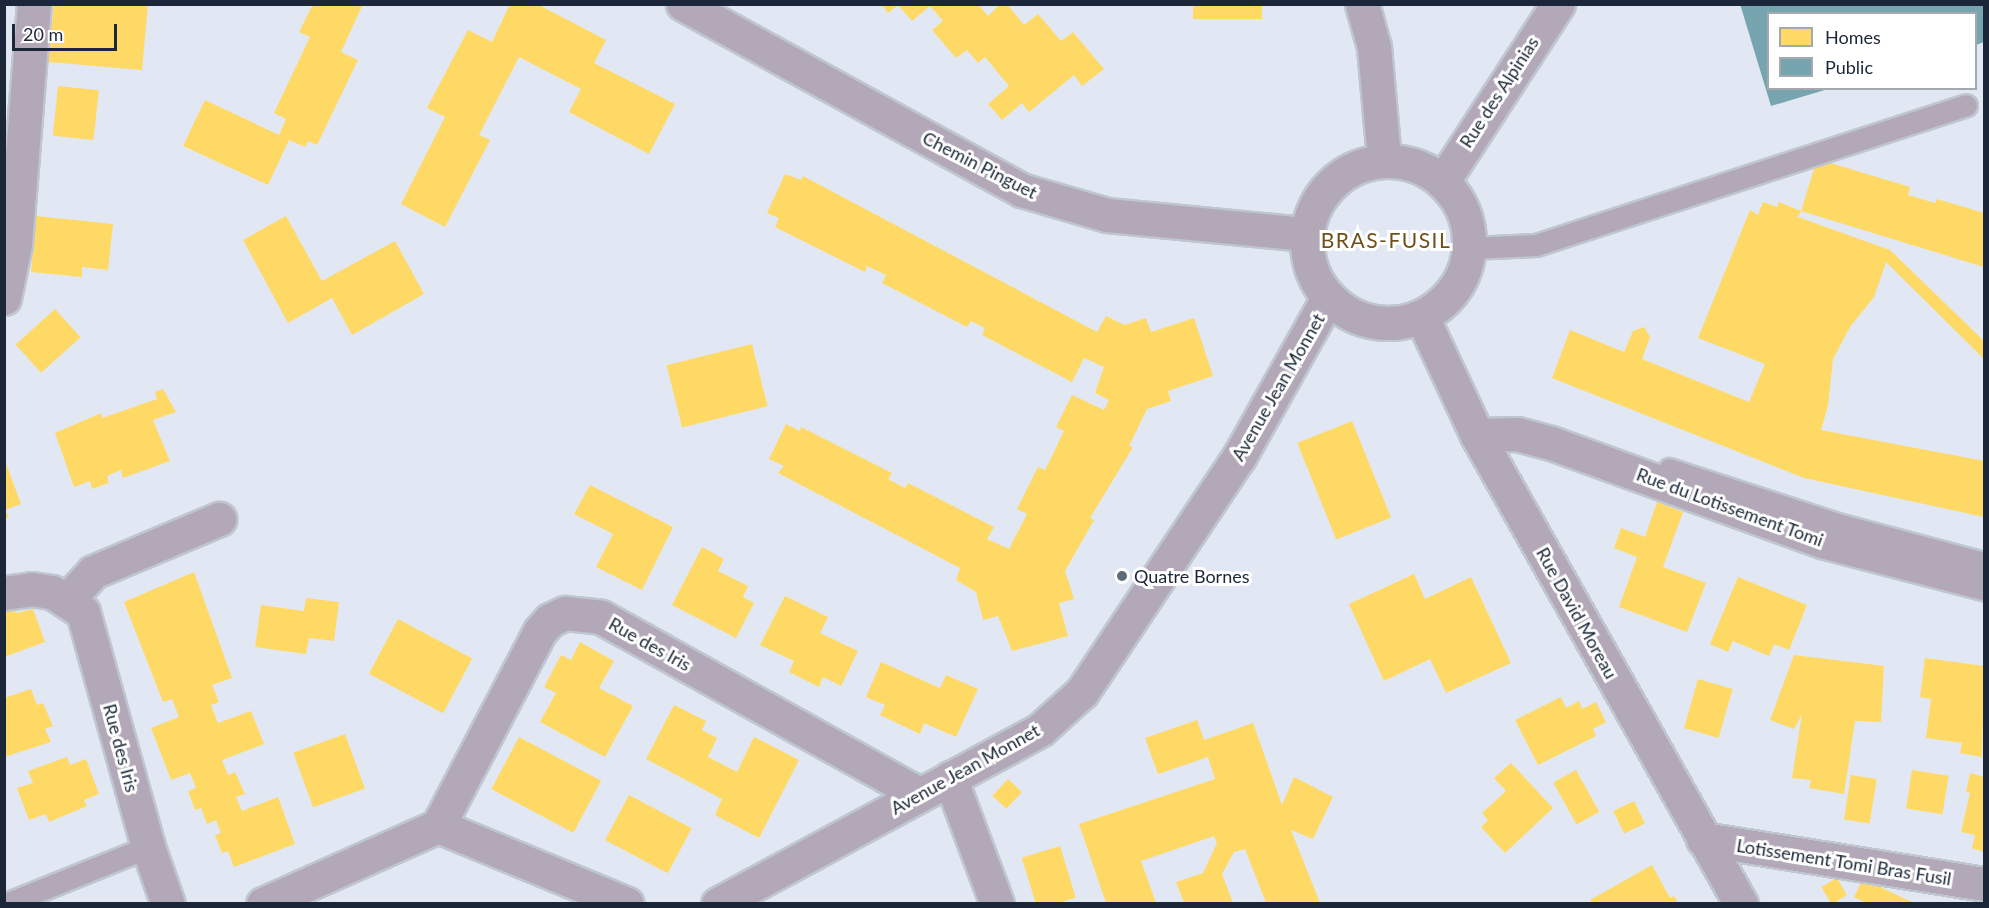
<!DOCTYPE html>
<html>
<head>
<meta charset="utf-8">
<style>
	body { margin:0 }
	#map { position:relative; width:1989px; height:908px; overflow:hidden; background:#e1e8f3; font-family:Lato,sans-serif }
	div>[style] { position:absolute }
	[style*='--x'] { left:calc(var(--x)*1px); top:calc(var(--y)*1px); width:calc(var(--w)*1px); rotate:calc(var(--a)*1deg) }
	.homes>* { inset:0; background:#ffd966; transform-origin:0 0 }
	.public>* { inset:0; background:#76a5af }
	.roads { filter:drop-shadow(2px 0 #bfc6d0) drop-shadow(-2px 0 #bfc6d0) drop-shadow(0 2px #bfc6d0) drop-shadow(0 -2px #bfc6d0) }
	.service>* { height:21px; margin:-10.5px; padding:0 10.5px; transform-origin:10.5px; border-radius:10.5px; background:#b2a8b8 }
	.minor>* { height:33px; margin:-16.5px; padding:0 16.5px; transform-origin:16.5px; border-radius:16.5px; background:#b2a8b8 }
	.tertiary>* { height:33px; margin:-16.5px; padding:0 16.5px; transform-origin:16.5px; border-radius:16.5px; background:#b2a8b8 }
	.tertiary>.ring { margin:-16.5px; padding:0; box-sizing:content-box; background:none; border:33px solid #b2a8b8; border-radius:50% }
	.dots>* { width:16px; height:16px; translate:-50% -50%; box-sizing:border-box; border:3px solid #fff; border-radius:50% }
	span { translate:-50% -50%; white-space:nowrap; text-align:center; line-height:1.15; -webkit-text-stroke:6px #fff; paint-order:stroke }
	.street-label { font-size:18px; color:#1b2738 }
	.poi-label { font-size:18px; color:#1b2738 }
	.left { translate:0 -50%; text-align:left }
	.quarter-label { font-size:21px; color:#6e501a; letter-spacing:1.5px }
	.frame { position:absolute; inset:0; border:6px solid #1b2738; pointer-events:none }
	.legend { position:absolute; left:1767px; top:12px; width:210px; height:78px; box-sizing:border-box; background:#fff; border:2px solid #a4a9af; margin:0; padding:8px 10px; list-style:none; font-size:18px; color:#1b2738 }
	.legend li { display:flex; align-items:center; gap:12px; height:30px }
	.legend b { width:30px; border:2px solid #a4a9af }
	.scale { position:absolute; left:12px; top:24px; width:105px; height:27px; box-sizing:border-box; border:3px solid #1b2738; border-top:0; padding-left:8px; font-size:18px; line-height:21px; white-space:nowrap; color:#1b2738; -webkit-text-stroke:4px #fff; paint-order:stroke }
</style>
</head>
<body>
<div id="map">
	<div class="homes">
		<i style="clip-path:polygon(54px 4px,148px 4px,142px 70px,37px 61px,40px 21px,52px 22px)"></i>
		<i style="clip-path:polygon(313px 4px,363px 4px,341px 52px,358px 60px,317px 145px,308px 141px,305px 147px,289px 140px,268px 185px,183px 146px,205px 100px,279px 135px,286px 119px,274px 113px,310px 37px,299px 32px)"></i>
		<i style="clip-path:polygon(510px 4px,537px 4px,606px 40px,594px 63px,675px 104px,649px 154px,569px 112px,581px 89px,519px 57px,479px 135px,490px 140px,445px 227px,401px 204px,445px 117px,427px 108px,468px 30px,492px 42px)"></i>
		<i style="clip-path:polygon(881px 4px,978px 4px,988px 16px,1000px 4px,1007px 4px,1024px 25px,1038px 14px,1061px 41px,1073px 32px,1104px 69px,1082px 86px,1074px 75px,1029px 112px,1022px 103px,1002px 120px,988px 104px,1009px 86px,985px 57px,978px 63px,967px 50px,956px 58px,932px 30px,943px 21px,930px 6px,912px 21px,898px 5px,888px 13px)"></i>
		<i style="left:1193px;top:4px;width:69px;height:15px"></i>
		<i style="left:58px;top:86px;width:41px;height:50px;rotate:6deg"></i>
		<i style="clip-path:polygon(1817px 159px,1910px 187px,1908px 195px,1935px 203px,1937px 199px,1984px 213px,1984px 267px,1801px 211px)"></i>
		<i style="clip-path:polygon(785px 174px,801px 180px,803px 176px,1097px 332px,1106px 316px,1124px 325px,1146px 318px,1151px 332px,1194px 318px,1213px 376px,1168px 391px,1171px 401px,1147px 409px,1129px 446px,1133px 447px,1090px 518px,1094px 520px,1065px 571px,1074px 599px,1059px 603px,1068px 636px,1012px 651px,998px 616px,983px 620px,976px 592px,956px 580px,960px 568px,778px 473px,784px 466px,769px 459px,786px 424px,800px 431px,801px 427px,892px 473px,888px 479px,905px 488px,908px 483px,994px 527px,987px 539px,1009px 549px,1027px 514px,1017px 509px,1038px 467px,1045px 470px,1050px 460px,1064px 431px,1056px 427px,1072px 395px,1104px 410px,1109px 400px,1095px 393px,1104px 367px,1084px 358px,1072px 382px,982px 335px,985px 328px,971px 321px,967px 327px,882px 283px,886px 275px,867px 266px,865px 272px,775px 227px,779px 218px,767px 213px)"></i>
		<i style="clip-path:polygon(1763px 202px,1777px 207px,1779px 202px,1801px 211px,1798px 217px,1890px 250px,1984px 341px,1984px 359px,1886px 262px,1874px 297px,1850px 327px,1833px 359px,1828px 406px,1821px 430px,1984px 461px,1984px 517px,1804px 478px,1552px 378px,1570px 330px,1624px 352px,1633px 331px,1644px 327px,1650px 337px,1642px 359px,1749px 402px,1765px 364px,1698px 338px,1750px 210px,1758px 215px)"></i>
		<i style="clip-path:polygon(36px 216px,113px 224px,108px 270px,82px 267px,82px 277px,31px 272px)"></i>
		<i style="clip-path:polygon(286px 216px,322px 281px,395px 241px,424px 294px,352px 335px,332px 298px,288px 323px,243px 240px)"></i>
		<i style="left:55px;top:309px;width:38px;height:53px;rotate:48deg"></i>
		<i style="left:752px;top:344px;width:64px;height:88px;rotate:76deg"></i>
		<i style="clip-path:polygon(163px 389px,176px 412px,153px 420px,170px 461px,123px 478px,121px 470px,107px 476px,109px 483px,92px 489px,90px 481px,74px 487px,55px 433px,101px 413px,102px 418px,157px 399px,155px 392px)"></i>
		<i style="left:1352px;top:421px;width:104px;height:59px;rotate:68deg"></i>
		<i style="clip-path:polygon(4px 458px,21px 504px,5px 510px,9px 517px,4px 519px)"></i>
		<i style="clip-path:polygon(590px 485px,673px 527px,642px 590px,596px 567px,613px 534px,574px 514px)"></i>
		<i style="clip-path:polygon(1657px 502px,1683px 512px,1663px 567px,1706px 583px,1687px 632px,1619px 607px,1637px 557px,1614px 548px,1621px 528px,1645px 537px)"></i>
		<i style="clip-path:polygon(702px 547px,724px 559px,718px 571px,748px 586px,743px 597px,754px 603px,736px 638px,672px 605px)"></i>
		<i style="clip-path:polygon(194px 572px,232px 678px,212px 685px,219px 702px,211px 705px,218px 723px,251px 711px,264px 744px,222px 760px,228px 775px,235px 772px,245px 794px,236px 797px,242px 811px,278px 797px,295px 844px,234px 867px,228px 851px,222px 853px,215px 835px,221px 833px,216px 820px,207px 824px,201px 808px,195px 810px,188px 791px,196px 788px,190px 773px,171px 780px,151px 728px,179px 717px,172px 699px,163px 702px,124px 602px)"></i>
		<i style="clip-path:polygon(1414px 574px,1425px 599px,1471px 577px,1511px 663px,1446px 693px,1430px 659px,1384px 681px,1349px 604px)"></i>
		<i style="clip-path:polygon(1738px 577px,1807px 605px,1789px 650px,1774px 644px,1769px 656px,1733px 641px,1728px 652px,1710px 644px)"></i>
		<i style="clip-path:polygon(785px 596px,828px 617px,820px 633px,858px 651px,841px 686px,823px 677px,819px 687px,789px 672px,794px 661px,760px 645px)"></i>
		<i style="clip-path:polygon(306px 598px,339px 602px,334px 641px,309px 638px,306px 654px,255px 647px,261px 605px,304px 611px)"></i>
		<i style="clip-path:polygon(13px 606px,16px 613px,33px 609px,45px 642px,4px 657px,4px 609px)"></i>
		<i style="left:398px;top:619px;width:84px;height:62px;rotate:28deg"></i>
		<i style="clip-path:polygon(580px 642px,614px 661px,599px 688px,633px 706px,605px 757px,540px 722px,556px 693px,544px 687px,561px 655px,571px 660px)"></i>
		<i style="clip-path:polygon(1794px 655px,1884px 666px,1881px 722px,1855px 721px,1844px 794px,1809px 788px,1811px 780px,1792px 778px,1802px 714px,1794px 729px,1770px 720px)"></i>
		<i style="clip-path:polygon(1925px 658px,1984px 666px,1982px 757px,1960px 753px,1962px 743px,1926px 738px,1931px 699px,1920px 697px)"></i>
		<i style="clip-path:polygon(881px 662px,940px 688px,946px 675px,978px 689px,956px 737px,924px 723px,920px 734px,880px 715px,885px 705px,866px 697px)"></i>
		<i style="left:1698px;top:679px;width:36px;height:51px;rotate:16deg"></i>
		<i style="clip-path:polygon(31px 689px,37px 705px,43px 703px,53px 726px,45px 729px,51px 742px,4px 757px,4px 698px)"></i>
		<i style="clip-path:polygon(1561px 697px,1566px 708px,1579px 701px,1582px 709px,1596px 702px,1606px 722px,1593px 729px,1596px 736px,1538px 765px,1515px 720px)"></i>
		<i style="clip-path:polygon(674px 705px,706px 721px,702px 730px,717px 738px,708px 757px,737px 772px,754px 737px,799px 760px,759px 838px,715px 815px,722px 799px,646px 759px)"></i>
		<i style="clip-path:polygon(1197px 720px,1204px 740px,1253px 723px,1282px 805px,1294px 777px,1333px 797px,1313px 839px,1291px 830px,1320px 903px,1266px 903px,1245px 849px,1234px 852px,1222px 874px,1233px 903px,1184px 903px,1176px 882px,1203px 873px,1217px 843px,1214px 836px,1141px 861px,1156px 903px,1106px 903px,1079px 824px,1215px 779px,1208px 757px,1158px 774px,1145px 738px)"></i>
		<i style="left:345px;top:734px;width:58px;height:55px;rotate:70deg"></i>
		<i style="left:519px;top:737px;width:93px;height:59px;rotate:28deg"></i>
		<i style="clip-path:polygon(67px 757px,70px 765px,86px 759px,99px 794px,84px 800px,87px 806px,49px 822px,46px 814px,29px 820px,17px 788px,33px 783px,28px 771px)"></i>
		<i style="clip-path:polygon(1511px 763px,1553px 808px,1505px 853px,1481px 827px,1488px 820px,1482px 813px,1506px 791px,1494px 778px)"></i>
		<i style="left:1576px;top:770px;width:48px;height:26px;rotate:61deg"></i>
		<i style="left:1912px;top:770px;width:37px;height:39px;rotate:9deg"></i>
		<i style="clip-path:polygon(1970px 773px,1984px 777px,1984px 852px,1972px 848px,1975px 835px,1961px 832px,1970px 793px,1966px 792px)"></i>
		<i style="left:1851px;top:775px;width:26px;height:45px;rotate:9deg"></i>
		<i style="left:1008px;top:779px;width:19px;height:23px;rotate:43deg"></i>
		<i style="left:629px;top:795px;width:71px;height:51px;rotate:28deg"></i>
		<i style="left:1634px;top:801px;width:25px;height:23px;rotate:64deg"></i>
		<i style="left:1060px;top:846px;width:54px;height:40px;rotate:73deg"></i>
		<i style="clip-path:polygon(1652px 865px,1670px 898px,1674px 896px,1678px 903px,1592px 903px,1590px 900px)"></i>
		<i style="left:1837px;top:878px;width:20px;height:18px;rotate:60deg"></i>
		<i style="clip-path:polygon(1863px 879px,1914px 903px,1867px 903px,1854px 897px)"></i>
	</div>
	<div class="public">
		<i style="clip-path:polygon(1740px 4px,1984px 4px,1984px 42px,1976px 45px,1976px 14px,1768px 14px,1768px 88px,1828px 89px,1771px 106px)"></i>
	</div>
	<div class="roads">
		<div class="service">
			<i style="--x:1470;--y:248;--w:66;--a:-2.6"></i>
			<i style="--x:1536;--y:245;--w:452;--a:-18"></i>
			<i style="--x:1669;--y:469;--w:174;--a:18.1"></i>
			<i style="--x:1834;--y:523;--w:155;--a:14.9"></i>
			<i style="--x:6;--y:904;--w:153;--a:-21.9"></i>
		</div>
		<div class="minor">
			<i style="--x:683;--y:4;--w:386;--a:28.8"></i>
			<i style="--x:1021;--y:190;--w:90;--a:16.2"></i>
			<i style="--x:1107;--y:215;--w:200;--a:5.5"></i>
			<i style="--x:1443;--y:181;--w:211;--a:-57"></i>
			<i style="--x:4;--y:298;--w:55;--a:-78.5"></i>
			<i style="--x:15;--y:244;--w:241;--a:-85.5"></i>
			<i style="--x:1477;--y:435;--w:40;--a:-1.4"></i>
			<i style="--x:1517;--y:434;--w:35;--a:15"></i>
			<i style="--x:1551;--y:443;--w:291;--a:19.9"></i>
			<i style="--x:1825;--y:542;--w:164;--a:14.5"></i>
			<i style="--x:4;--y:593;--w:28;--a:-8"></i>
			<i style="--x:32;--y:589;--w:20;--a:9"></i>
			<i style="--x:52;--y:592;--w:37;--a:33"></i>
			<i style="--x:83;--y:612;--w:244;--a:74.5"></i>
			<i style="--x:148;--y:847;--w:60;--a:70.7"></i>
			<i style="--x:68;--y:599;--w:37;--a:-47"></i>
			<i style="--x:93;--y:572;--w:137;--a:-22.8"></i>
			<i style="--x:950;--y:778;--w:134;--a:69.5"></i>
			<i style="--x:438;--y:826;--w:204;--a:22.4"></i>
			<i style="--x:1703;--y:839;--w:285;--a:9.1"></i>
			<i style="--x:263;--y:904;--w:192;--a:-24"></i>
			<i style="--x:438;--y:826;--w:220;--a:-62.4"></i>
			<i style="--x:540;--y:631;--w:15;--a:-48"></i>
			<i style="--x:550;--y:620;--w:17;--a:-25"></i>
			<i style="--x:565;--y:613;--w:36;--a:6"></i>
			<i style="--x:601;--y:617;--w:364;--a:29.1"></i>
			<i style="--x:718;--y:904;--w:367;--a:-28.4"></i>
			<i style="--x:1041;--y:729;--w:55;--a:-42.1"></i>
			<i style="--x:1082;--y:692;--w:283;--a:-56.3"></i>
			<i style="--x:1239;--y:457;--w:182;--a:-60.8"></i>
		</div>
		<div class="tertiary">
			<i style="--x:1362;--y:4;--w:45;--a:74.4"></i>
			<i style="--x:1374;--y:47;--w:113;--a:84.9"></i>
			<i class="ring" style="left:1307px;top:161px;width:129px;height:129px"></i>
			<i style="--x:1422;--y:317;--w:130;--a:65"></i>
			<i style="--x:1477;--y:435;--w:538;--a:60.62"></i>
		</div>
	</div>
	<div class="dots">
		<i style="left:1122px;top:576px;background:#606b79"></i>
	</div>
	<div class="street-label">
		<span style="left:1499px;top:92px;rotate:-57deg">Rue des Alpinias</span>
		<span style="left:980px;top:165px;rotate:27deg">Chemin Pinguet</span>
		<span style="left:1278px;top:387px;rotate:-60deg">Avenue Jean Monnet</span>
		<span style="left:1730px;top:507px;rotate:20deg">Rue du Lotissement Tomi</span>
		<span style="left:1577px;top:613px;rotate:61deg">Rue David Moreau</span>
		<span style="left:650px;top:644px;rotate:29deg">Rue des Iris</span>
		<span style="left:121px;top:748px;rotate:75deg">Rue des Iris</span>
		<span style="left:965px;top:769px;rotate:-29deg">Avenue Jean Monnet</span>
		<span style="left:1844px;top:862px;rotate:9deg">Lotissement Tomi Bras Fusil</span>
	</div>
	<div class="poi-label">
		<span class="left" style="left:1134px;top:576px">Quatre Bornes</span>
	</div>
	<div class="quarter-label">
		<span style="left:1386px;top:240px">BRAS-FUSIL</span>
	</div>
	<div class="frame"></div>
	<ul class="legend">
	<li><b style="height:16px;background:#ffd966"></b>Homes</li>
	<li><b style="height:16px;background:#76a5af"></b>Public</li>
	</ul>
	<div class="scale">20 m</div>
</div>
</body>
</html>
